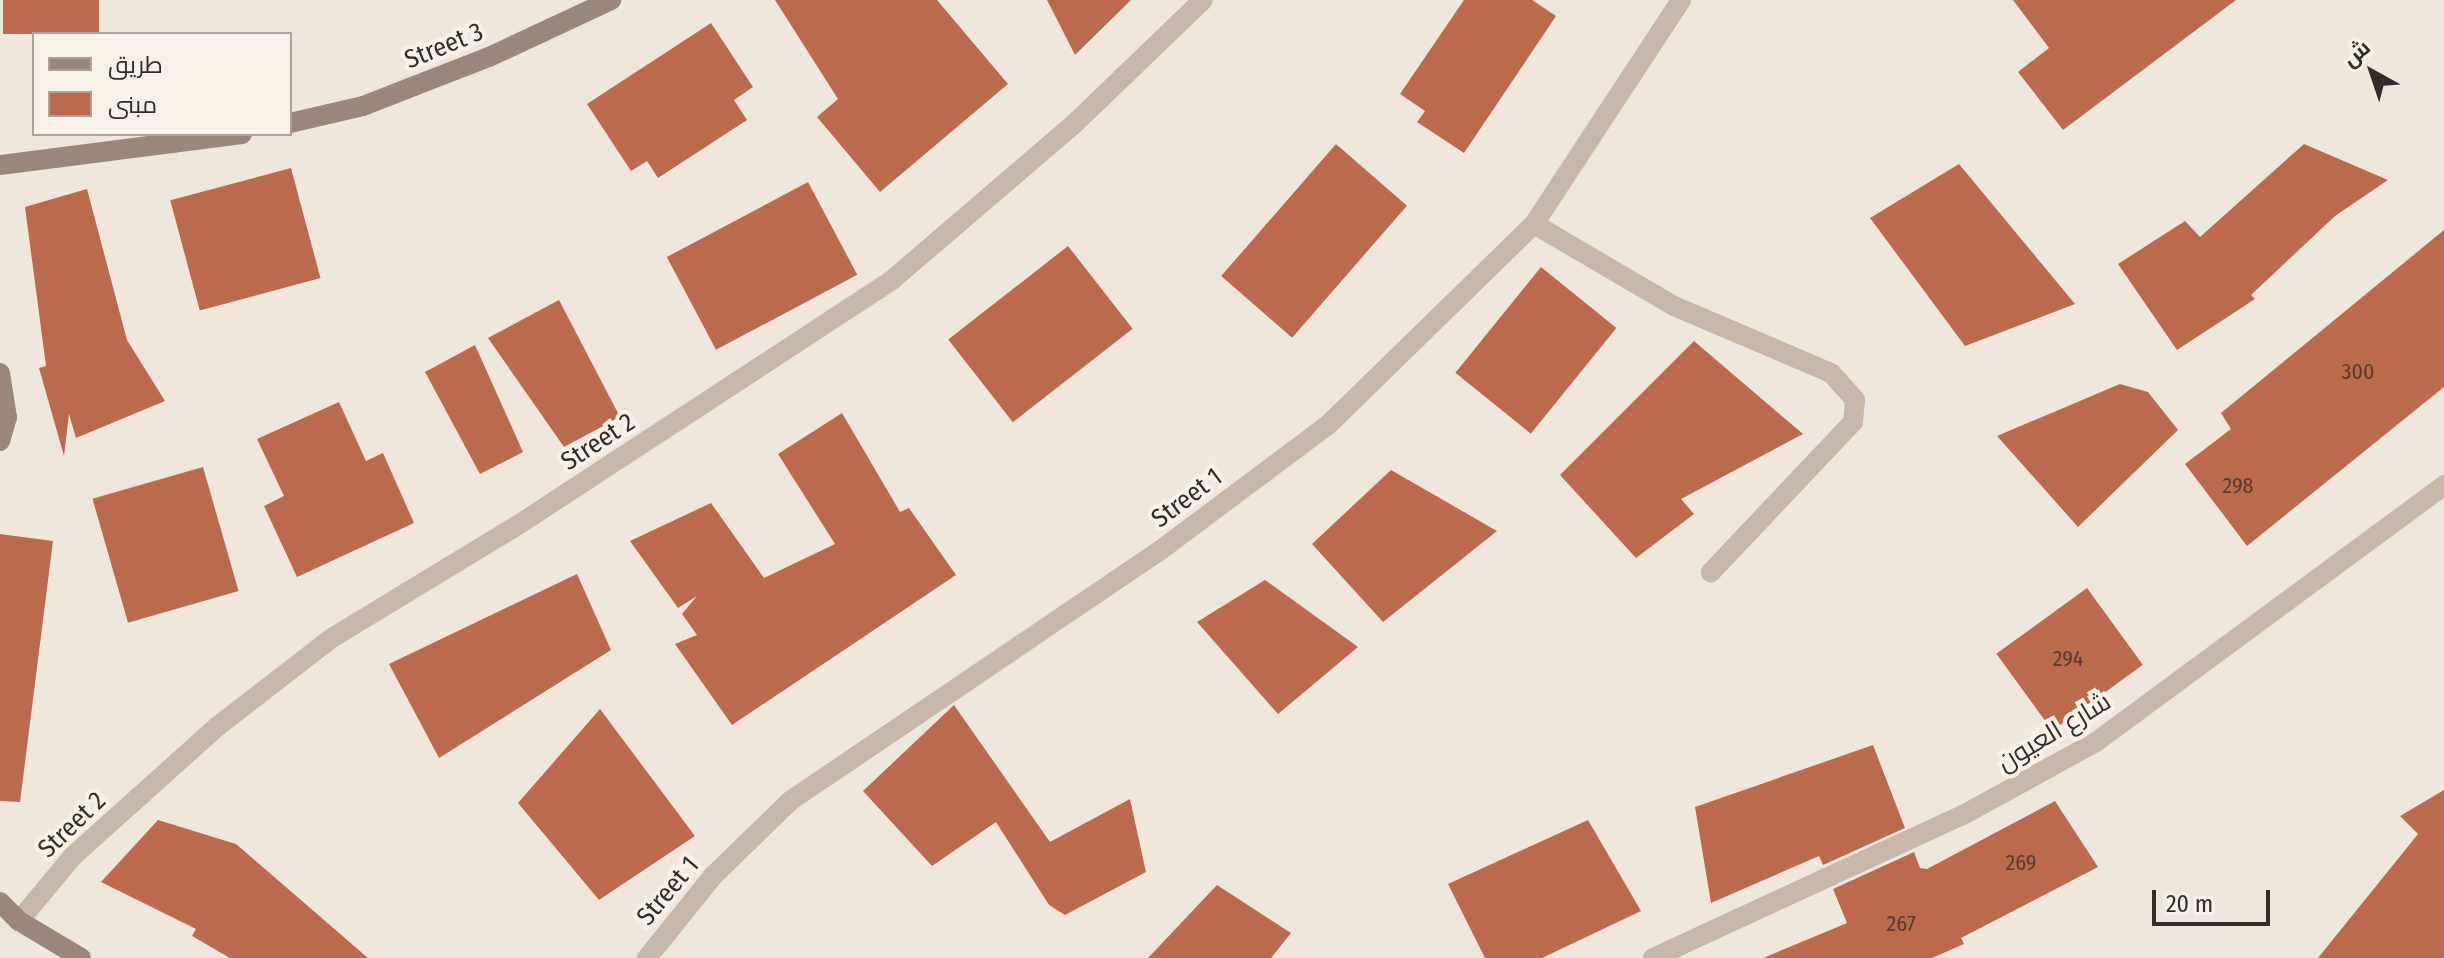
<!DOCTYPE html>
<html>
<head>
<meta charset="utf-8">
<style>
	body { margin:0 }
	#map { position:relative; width:2444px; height:958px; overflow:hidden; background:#f0e7dc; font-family:"Fira Sans Condensed",Cairo,sans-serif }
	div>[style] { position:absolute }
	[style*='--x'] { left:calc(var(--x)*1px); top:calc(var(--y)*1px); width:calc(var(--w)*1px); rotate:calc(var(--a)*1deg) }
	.building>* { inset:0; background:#bc6a4e; transform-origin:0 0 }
	.street>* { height:20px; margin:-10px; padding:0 10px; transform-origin:10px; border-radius:10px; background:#c7b7a9 }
	.secondary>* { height:20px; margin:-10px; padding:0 10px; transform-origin:10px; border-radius:10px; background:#9a867b }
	span { translate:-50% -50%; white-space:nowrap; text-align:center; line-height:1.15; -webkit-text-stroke:8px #f8f1e8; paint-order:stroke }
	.number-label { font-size:22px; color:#563c32 }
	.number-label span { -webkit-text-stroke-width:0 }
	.street-label { font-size:26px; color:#342c28 }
	.legend { position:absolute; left:32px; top:32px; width:260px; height:104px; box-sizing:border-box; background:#f8f1e8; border:2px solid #aaa29b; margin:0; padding:10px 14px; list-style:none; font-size:24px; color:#342c28 }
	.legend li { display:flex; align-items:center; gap:16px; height:40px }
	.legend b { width:40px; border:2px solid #aaa29b }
	.north { position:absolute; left:2332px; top:32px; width:80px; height:80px; -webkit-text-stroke:6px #f8f1e8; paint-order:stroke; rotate:320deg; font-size:22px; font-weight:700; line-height:32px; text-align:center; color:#342c28 }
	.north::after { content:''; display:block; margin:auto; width:28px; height:36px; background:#342c28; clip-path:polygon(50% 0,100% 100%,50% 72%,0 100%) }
	.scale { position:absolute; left:2152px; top:890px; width:118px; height:36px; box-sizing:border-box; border:4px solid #342c28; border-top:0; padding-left:10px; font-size:24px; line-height:28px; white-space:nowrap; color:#342c28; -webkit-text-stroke:6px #f8f1e8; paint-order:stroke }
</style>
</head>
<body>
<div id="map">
	<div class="building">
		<i style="left:3px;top:0;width:96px;height:34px"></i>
		<i style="clip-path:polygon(775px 0,937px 0,1008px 84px,880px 192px,817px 117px,838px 99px)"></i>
		<i style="clip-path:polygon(1047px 0,1131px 0,1075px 55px)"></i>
		<i style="clip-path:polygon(1464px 0,1532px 0,1556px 16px,1464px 153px,1417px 122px,1425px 111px,1400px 94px)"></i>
		<i style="clip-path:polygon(2013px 0,2236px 0,2063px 130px,2018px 72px,2049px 48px)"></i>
		<i style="clip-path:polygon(711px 23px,753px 87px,734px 100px,747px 120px,658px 178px,647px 161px,631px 171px,587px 104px)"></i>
		<i style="left:1336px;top:144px;width:94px;height:175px;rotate:41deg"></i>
		<i style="clip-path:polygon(2304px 144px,2388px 180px,2335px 216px,2251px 295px,2255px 299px,2177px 350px,2118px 264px,2185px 221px,2200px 237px)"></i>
		<i style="clip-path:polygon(1959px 164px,2075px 304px,1965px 346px,1870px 218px)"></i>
		<i style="left:291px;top:168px;width:114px;height:125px;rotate:75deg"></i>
		<i style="left:808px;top:182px;width:105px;height:160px;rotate:62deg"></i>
		<i style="clip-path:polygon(87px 189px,127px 340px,165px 401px,76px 438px,69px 414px,64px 456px,39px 368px,46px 366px,25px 207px)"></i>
		<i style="clip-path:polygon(2444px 230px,2444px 387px,2247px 546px,2185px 464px,2231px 429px,2221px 413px)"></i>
		<i style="left:1068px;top:246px;width:105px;height:152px;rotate:52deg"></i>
		<i style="left:1541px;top:267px;width:97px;height:136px;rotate:39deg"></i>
		<i style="clip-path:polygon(559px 300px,620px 417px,564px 447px,488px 338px)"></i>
		<i style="clip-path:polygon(1694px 341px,1803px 434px,1681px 499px,1694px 514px,1636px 558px,1560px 475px)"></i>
		<i style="clip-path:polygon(475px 345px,523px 452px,480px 474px,425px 372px)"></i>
		<i style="clip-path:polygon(2120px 384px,2148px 392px,2178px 430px,2078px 527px,1997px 436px)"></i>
		<i style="clip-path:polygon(339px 402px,366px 461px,383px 453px,414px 523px,297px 577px,264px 506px,284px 496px,257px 439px)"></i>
		<i style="clip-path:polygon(842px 413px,900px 512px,909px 508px,956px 575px,732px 725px,675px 644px,697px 635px,682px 614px,697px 596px,678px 608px,630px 541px,711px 503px,764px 578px,835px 544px,778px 454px)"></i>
		<i style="left:203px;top:467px;width:129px;height:115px;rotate:74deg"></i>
		<i style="clip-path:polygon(1391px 470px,1497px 531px,1383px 622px,1312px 544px)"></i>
		<i style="clip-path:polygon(0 534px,53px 541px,20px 802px,0 801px)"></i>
		<i style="clip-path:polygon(577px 574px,611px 650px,439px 758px,389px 664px)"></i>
		<i style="clip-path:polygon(1265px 580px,1358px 647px,1278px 714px,1197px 622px)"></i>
		<i style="left:2087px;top:588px;width:95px;height:112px;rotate:54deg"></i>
		<i style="clip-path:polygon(954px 705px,1050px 842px,1130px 799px,1146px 872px,1065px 915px,1049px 905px,996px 822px,932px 866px,863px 791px)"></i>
		<i style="clip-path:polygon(600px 709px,695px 836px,599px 900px,518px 803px)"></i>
		<i style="clip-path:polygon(1873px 745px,1905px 828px,1823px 865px,1819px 856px,1711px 903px,1695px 807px)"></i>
		<i style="clip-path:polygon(2444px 790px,2444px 958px,2318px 958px,2418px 834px,2400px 816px)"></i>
		<i style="clip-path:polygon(2055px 801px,2098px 867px,1961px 938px,1964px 944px,1932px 958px,1763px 958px,1847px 923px,1833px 889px,1914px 852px,1920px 868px,1927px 869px)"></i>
		<i style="clip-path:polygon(158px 820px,236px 844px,368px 958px,230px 958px,192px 936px,196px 929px,101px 882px)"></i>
		<i style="clip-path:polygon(1588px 820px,1641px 911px,1542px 958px,1485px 958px,1448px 884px)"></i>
		<i style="clip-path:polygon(1217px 885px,1291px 933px,1271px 958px,1148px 958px)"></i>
	</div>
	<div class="street">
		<i style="--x:1534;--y:224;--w:162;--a:30.4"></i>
		<i style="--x:1674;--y:306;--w:171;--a:23.1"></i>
		<i style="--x:1831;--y:373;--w:36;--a:48"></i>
		<i style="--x:1855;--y:400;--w:22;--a:95"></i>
		<i style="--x:1853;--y:422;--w:207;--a:133.4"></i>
		<i style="--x:19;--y:921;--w:85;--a:-50.3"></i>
		<i style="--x:73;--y:856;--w:195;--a:-41.9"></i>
		<i style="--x:218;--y:726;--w:144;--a:-37.7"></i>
		<i style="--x:332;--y:638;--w:218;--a:-31.3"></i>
		<i style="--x:518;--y:525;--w:447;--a:-33.2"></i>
		<i style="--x:892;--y:280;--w:238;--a:-40.6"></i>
		<i style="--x:1073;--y:125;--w:180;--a:-43.9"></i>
		<i style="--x:647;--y:958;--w:105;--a:-51.2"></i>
		<i style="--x:713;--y:876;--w:107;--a:-44.2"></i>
		<i style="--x:790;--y:801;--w:444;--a:-34.1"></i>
		<i style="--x:1158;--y:552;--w:212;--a:-36.8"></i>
		<i style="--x:1328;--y:425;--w:288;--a:-44.3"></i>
		<i style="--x:1534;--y:224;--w:268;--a:-56.7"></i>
		<i style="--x:1653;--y:958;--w:341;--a:-24.8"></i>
		<i style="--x:1963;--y:815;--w:152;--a:-28.8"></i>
		<i style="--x:2096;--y:742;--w:433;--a:-36.4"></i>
	</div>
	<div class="secondary">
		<i style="--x:290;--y:123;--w:75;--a:-13.1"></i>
		<i style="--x:363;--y:106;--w:135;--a:-21.3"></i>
		<i style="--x:489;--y:57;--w:135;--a:-25"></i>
		<i style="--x:0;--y:165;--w:244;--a:-7.3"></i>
		<i style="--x:0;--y:373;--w:45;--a:81"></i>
		<i style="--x:7;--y:417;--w:25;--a:106"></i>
		<i style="--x:0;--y:902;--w:27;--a:45"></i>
		<i style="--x:19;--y:921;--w:72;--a:30.8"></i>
	</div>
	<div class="number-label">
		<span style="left:2358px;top:372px">300</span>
		<span style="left:2238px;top:486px">298</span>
		<span style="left:2068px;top:659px">294</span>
		<span style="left:2021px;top:863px">269</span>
		<span style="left:1901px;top:924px">267</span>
	</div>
	<div class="street-label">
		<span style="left:444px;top:46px;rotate:-22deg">Street 3</span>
		<span style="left:598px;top:442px;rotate:-33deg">Street 2</span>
		<span style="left:1187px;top:498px;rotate:-37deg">Street 1</span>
		<span style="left:2054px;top:732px;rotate:-31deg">شارع العيون</span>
		<span style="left:72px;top:825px;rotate:-44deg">Street 2</span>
		<span style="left:668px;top:891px;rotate:-50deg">Street 1</span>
	</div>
	<ul class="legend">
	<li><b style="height:10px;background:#9a867b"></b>طريق</li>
	<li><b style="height:22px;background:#bc6a4e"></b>مبنى</li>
	</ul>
	<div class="north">ش</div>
	<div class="scale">20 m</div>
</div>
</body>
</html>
